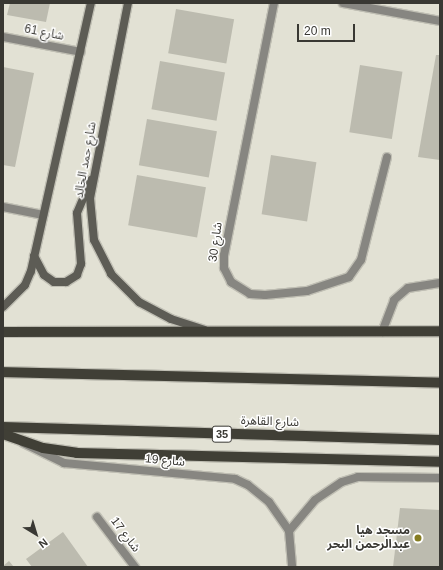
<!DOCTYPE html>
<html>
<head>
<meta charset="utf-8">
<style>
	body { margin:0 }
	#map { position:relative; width:443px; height:570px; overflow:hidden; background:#e2e1d4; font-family:Arial,"Noto Sans Arabic",sans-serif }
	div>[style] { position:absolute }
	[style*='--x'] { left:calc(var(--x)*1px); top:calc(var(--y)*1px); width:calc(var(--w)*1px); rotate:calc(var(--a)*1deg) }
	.building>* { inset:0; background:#bcbbaf; transform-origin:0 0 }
	.roads { filter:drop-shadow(1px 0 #c0bfb4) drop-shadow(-1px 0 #c0bfb4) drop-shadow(0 1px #c0bfb4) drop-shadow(0 -1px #c0bfb4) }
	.lane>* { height:8px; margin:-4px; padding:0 4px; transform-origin:4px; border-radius:4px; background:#878681 }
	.street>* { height:8px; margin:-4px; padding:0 4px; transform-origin:4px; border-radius:4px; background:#878681 }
	.secondary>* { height:8px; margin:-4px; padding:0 4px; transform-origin:4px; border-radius:4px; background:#5d5c55 }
	.primary>* { height:10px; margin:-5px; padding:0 5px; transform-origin:5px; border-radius:5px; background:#403f36 }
	.dots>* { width:11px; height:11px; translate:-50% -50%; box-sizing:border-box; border:2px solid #fff; border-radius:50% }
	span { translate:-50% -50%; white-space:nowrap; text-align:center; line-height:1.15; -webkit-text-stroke:3px #fff; paint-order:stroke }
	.shield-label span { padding:1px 3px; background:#fff; border:1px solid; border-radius:3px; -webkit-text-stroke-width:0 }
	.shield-label { font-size:11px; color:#393833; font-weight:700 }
	.street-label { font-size:12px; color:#393833 }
	.poi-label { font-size:12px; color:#393833; font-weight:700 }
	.right { translate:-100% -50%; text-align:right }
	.frame { position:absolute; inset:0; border:4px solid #393833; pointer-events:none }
	.north { position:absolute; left:16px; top:514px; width:40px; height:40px; -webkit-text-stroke:3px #fff; paint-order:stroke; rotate:142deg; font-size:11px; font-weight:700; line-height:16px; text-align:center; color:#393833 }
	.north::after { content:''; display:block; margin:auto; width:14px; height:18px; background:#393833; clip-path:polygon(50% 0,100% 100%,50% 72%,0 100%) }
	.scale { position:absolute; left:297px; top:24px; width:58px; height:18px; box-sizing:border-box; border:2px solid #393833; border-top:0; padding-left:5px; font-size:12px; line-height:14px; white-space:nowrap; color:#393833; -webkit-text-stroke:3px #fff; paint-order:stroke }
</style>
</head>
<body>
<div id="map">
	<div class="building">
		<i style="clip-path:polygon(10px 3px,50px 3px,46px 22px,7px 15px)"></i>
		<i style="left:176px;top:9px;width:59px;height:45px;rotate:10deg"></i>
		<i style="clip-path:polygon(436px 55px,440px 55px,440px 160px,418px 157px)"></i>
		<i style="left:160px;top:61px;width:66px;height:49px;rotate:10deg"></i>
		<i style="left:360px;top:65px;width:43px;height:68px;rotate:9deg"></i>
		<i style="clip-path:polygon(3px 67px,34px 73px,15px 167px,3px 165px)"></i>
		<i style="left:147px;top:119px;width:71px;height:47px;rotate:10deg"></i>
		<i style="left:271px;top:155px;width:46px;height:60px;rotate:9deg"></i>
		<i style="left:137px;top:175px;width:70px;height:51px;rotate:10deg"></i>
		<i style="clip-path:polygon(400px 508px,440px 510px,440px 567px,393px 567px)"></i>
		<i style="clip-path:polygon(63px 532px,88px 567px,32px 567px,26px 559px)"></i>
		<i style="clip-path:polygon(9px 561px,14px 567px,3px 567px,3px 566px)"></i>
	</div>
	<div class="roads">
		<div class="lane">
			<i style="--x:274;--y:3;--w:257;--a:101.2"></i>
			<i style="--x:224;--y:255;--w:13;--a:90"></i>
			<i style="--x:224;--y:268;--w:16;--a:63"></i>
			<i style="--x:231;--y:282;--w:22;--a:32"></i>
			<i style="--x:250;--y:294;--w:15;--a:4"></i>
			<i style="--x:265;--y:295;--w:42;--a:-5.4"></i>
			<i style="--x:307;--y:291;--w:44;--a:-18.4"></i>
			<i style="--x:349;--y:277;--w:21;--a:-55"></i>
			<i style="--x:361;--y:260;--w:106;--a:-75.8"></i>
			<i style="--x:97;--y:517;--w:63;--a:52.8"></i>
		</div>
		<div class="street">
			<i style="--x:343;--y:3;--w:99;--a:10.5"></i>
			<i style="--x:3;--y:37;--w:79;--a:10.9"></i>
			<i style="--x:3;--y:207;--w:41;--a:11.3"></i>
			<i style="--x:382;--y:332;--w:34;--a:-69"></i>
			<i style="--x:394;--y:300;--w:18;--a:-41"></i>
			<i style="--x:408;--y:288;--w:32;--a:-9"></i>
			<i style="--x:23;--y:443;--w:46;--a:26"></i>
			<i style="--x:64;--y:463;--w:172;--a:5.3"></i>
			<i style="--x:235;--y:479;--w:14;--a:25"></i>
			<i style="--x:248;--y:485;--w:27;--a:39"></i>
			<i style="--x:269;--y:502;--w:35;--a:55"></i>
			<i style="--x:289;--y:531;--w:36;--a:85"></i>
			<i style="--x:289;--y:531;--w:40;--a:-50"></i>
			<i style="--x:315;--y:500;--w:32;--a:-34"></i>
			<i style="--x:342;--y:482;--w:17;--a:-17"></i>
			<i style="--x:358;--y:477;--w:82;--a:0.7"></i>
		</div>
		<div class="secondary">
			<i style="--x:128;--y:3;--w:199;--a:101"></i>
			<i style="--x:90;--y:198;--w:42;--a:84.6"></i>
			<i style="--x:94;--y:240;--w:38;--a:63"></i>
			<i style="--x:111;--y:274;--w:40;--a:45"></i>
			<i style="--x:139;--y:302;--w:36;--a:28"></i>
			<i style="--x:171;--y:319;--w:35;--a:18"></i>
			<i style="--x:34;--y:256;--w:21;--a:62"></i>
			<i style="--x:44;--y:275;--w:12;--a:35"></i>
			<i style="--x:54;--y:282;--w:12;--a:0"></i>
			<i style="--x:66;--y:282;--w:13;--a:-32"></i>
			<i style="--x:77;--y:275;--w:12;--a:-70"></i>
			<i style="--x:81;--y:264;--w:51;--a:-94.5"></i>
			<i style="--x:77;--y:213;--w:36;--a:-67"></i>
			<i style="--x:3;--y:307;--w:31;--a:-45"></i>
			<i style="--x:25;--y:285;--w:15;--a:-67"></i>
			<i style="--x:31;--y:271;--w:275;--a:-77.4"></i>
		</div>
		<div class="primary">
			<i style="--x:3;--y:332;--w:437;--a:-0.1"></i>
			<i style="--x:3;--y:372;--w:437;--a:1.4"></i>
			<i style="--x:3;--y:427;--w:437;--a:1.7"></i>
			<i style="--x:3;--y:434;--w:42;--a:19.3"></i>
			<i style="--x:43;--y:448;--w:34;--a:8"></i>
			<i style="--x:77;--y:453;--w:363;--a:1.4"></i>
		</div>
	</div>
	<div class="dots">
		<i style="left:418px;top:538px;background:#867d23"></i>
	</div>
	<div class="shield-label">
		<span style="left:222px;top:434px">35</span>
	</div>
	<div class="street-label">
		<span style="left:44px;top:33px;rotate:11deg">شارع 61</span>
		<span style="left:86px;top:160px;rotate:-80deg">شارع حمد الخالد</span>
		<span style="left:216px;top:242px;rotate:-82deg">شارع 30</span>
		<span style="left:270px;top:422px;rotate:2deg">شارع القاهرة</span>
		<span style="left:165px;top:461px;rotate:5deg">شارع 19</span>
		<span style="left:125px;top:535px;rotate:53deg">شارع 17</span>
	</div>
	<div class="poi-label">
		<span class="right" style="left:410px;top:538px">مسجد هيا<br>عبدالرحمن البحر</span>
	</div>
	<div class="frame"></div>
	<div class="north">N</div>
	<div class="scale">20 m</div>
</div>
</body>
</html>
